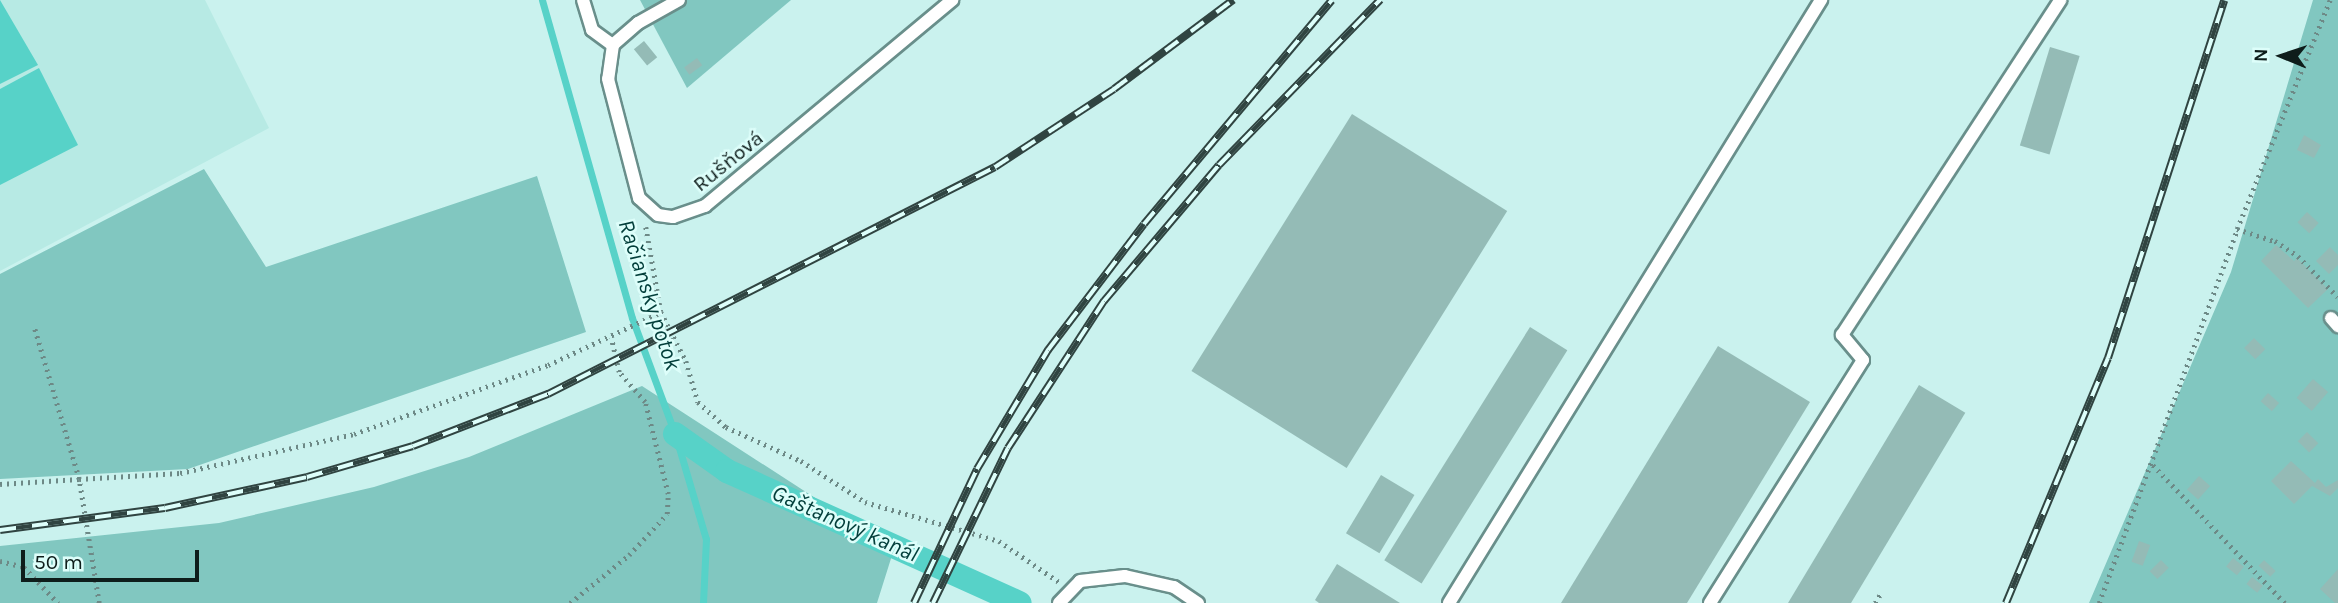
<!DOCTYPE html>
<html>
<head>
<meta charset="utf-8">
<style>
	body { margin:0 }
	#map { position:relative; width:2338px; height:603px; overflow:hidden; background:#caf2ee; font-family:Karla,sans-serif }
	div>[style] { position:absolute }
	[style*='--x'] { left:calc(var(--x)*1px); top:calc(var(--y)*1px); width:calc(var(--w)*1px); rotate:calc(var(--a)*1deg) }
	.built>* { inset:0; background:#b7eae4 }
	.green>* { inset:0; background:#81c7c0 }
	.water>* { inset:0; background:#57d2c8 }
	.stream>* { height:7px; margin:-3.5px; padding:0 3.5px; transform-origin:3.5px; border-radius:3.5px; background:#57d2c8 }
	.canal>* { height:24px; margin:-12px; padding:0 12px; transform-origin:12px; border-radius:12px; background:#57d2c8 }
	.building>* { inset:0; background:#94bbb6; transform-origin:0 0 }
	.path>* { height:4.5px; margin-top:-2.25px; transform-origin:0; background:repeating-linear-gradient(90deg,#6d8986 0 2px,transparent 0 7px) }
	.roads { filter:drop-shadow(2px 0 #698f8b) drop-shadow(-2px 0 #698f8b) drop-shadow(0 2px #698f8b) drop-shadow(0 -2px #698f8b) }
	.lane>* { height:12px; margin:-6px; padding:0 6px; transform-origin:6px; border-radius:6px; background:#fff }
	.rail>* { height:8px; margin-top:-4px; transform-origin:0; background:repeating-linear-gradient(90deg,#ddfefa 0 16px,#304441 0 32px); box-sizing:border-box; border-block:2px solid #304441 }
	span { translate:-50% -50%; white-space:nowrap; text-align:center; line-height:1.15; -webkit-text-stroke:5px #ddfefa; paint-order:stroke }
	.street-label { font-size:21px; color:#0e1d1b }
	.water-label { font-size:23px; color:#023e3a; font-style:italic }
	.north { position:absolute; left:2247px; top:21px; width:70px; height:70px; -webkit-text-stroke:5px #ddfefa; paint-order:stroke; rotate:272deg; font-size:19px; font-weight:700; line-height:28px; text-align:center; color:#0e1d1b }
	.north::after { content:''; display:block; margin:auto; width:24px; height:32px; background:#0e1d1b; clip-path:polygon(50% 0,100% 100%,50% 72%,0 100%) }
	.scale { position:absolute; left:21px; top:550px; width:178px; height:32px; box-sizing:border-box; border:4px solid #0e1d1b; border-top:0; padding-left:9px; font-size:21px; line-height:24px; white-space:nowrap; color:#0e1d1b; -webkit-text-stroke:5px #ddfefa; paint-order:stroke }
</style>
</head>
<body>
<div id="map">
	<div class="built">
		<i style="clip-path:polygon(0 0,205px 0,269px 128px,0 271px)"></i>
	</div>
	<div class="green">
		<i style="clip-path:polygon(640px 0,791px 0,687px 88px)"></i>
		<i style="clip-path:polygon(2313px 0,2338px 0,2338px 603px,2089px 603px,2231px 272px)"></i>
		<i style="clip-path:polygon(204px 169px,266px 267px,537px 176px,586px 332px,188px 469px,0 479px,0 274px)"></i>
		<i style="clip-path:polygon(642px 386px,894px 549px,877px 603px,0 603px,0 546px,219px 523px,374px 487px,469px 457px)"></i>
	</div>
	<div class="water">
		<i style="clip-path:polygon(0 0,38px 65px,0 84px)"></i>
		<i style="clip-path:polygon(39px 68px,78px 145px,0 185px,0 89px)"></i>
	</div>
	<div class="stream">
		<i style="--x:542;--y:0;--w:330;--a:74.2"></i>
		<i style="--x:632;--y:318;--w:124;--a:69.7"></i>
		<i style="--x:675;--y:434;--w:109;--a:73.6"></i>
		<i style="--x:706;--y:539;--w:64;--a:92.7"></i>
	</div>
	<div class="canal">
		<i style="--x:675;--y:434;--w:64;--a:35.4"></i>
		<i style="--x:727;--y:471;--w:321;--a:24.3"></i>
	</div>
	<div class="building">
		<i style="left:644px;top:41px;width:21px;height:13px;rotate:51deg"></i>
		<i style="left:2050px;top:47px;width:31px;height:103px;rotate:17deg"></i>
		<i style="left:697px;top:58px;width:9px;height:16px;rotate:54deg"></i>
		<i style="left:1352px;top:114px;width:183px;height:303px;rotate:32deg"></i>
		<i style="clip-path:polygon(2304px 135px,2321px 145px,2314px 158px,2297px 150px)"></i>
		<i style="left:2307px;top:212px;width:16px;height:14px;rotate:43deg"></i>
		<i style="clip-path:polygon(2276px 245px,2294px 261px,2297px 258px,2328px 289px,2308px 308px,2261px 261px)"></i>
		<i style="clip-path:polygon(2330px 247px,2338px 255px,2338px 265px,2329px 274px,2316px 261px)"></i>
		<i style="left:1530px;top:327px;width:44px;height:275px;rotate:32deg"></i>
		<i style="left:2254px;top:338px;width:16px;height:14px;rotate:45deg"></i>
		<i style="clip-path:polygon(1718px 346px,1810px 402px,1687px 603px,1561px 603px)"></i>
		<i style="left:2313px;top:379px;width:20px;height:25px;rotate:41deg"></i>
		<i style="left:1919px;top:385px;width:54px;height:255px;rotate:31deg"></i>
		<i style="left:2268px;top:393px;width:15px;height:11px;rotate:42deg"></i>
		<i style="left:2307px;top:432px;width:16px;height:13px;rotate:45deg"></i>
		<i style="clip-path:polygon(2291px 461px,2315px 483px,2318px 479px,2326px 487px,2338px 480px,2338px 488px,2330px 496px,2312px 486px,2294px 504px,2271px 481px)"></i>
		<i style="left:1381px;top:475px;width:39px;height:68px;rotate:31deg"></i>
		<i style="left:2199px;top:476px;width:15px;height:18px;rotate:42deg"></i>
		<i style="left:2139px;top:541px;width:12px;height:22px;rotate:20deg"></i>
		<i style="left:2233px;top:558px;width:14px;height:11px;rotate:39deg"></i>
		<i style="left:2161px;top:560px;width:11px;height:16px;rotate:45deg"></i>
		<i style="left:2264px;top:560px;width:16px;height:8px;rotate:43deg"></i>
		<i style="clip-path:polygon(1337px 564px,1400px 603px,1319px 603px,1315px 600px)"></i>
		<i style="clip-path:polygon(2338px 569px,2338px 603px,2335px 603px,2320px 589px)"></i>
		<i style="left:2252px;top:577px;width:14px;height:9px;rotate:39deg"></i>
	</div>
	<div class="path">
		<i style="--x:646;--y:227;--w:86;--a:80"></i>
		<i style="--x:661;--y:312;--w:55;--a:63"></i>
		<i style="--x:686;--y:361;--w:43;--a:73.7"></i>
		<i style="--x:698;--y:402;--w:38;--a:42"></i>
		<i style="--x:726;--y:427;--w:82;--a:24.4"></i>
		<i style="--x:801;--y:461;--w:76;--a:32.6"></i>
		<i style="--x:865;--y:502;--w:140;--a:16.2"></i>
		<i style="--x:999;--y:541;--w:73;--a:34.3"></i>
		<i style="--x:2237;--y:229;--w:40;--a:18"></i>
		<i style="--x:2275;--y:241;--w:27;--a:33"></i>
		<i style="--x:2298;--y:256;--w:57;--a:45.7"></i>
		<i style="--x:2153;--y:465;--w:191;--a:46.3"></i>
		<i style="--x:0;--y:484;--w:79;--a:-3.6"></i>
		<i style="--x:79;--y:479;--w:159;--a:-106.5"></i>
		<i style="--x:0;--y:561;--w:25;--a:14"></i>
		<i style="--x:24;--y:567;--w:50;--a:46.6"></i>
		<i style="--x:99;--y:603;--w:126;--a:-99.2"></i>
		<i style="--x:79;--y:479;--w:101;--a:-3.4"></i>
		<i style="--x:180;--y:473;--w:178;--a:-12.6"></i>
		<i style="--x:354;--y:434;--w:206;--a:-19.6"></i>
		<i style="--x:548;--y:365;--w:125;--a:-25.1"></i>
		<i style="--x:570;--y:603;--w:76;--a:-39.1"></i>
		<i style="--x:629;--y:555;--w:56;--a:-47.2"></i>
		<i style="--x:667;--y:514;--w:20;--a:-87"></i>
		<i style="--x:668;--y:494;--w:95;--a:-104"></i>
		<i style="--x:645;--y:402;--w:40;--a:-131"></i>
		<i style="--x:619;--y:372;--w:35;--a:-103"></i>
		<i style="--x:1875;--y:603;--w:12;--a:-59"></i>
		<i style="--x:2099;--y:603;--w:399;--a:-69.7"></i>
		<i style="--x:2237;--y:229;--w:247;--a:-67.9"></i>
	</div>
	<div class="roads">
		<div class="lane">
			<i style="--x:583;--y:0;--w:31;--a:73"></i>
			<i style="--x:592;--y:30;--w:26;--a:36"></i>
			<i style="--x:679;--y:0;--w:47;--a:150.7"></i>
			<i style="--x:638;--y:23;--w:33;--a:139"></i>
			<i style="--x:613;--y:45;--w:34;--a:98"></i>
			<i style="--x:608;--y:79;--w:123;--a:75.4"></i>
			<i style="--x:639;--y:198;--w:25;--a:42"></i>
			<i style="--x:658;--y:215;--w:15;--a:8"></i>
			<i style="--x:673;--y:217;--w:34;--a:-19"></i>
			<i style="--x:705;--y:206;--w:322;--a:-39.8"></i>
			<i style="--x:2331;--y:318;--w:11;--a:49"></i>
			<i style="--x:1059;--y:603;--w:30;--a:-46"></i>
			<i style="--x:1080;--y:581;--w:45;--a:-6.3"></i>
			<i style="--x:1125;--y:576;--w:50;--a:12.7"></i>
			<i style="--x:1174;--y:587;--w:29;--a:34"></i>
			<i style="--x:1449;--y:603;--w:709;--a:-58.33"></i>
			<i style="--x:1710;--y:603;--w:287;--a:-57.8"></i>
			<i style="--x:1863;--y:360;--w:33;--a:-130"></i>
			<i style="--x:1842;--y:335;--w:400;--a:-56.9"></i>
		</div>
	</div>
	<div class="rail">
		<i style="--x:0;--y:530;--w:166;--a:-7.6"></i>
		<i style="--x:165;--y:508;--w:145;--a:-12.3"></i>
		<i style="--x:307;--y:477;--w:110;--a:-16.3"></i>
		<i style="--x:413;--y:446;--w:145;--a:-21.1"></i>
		<i style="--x:548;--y:394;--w:501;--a:-26.92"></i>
		<i style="--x:995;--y:167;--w:142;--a:-33.2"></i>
		<i style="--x:1114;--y:89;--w:149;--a:-36.8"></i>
		<i style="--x:914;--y:603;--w:148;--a:-64.8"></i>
		<i style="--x:977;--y:469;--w:139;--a:-59.2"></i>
		<i style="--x:1048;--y:350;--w:158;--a:-52.7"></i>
		<i style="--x:1144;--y:224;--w:292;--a:-50"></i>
		<i style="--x:933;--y:603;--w:172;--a:-64.2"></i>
		<i style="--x:1008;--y:448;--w:176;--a:-56.9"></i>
		<i style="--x:1104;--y:301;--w:178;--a:-49.8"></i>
		<i style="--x:1219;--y:165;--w:231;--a:-45.7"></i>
		<i style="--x:2006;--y:603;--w:265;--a:-67.4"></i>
		<i style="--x:2108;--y:358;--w:376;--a:-72"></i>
	</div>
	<div class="street-label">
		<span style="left:728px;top:161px;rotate:-39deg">Rušňová</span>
	</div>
	<div class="water-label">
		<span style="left:649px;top:295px;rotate:72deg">Račiansky potok</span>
		<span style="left:845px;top:524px;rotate:24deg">Gaštanový kanál</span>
	</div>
	<div class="north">N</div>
	<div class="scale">50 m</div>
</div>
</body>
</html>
